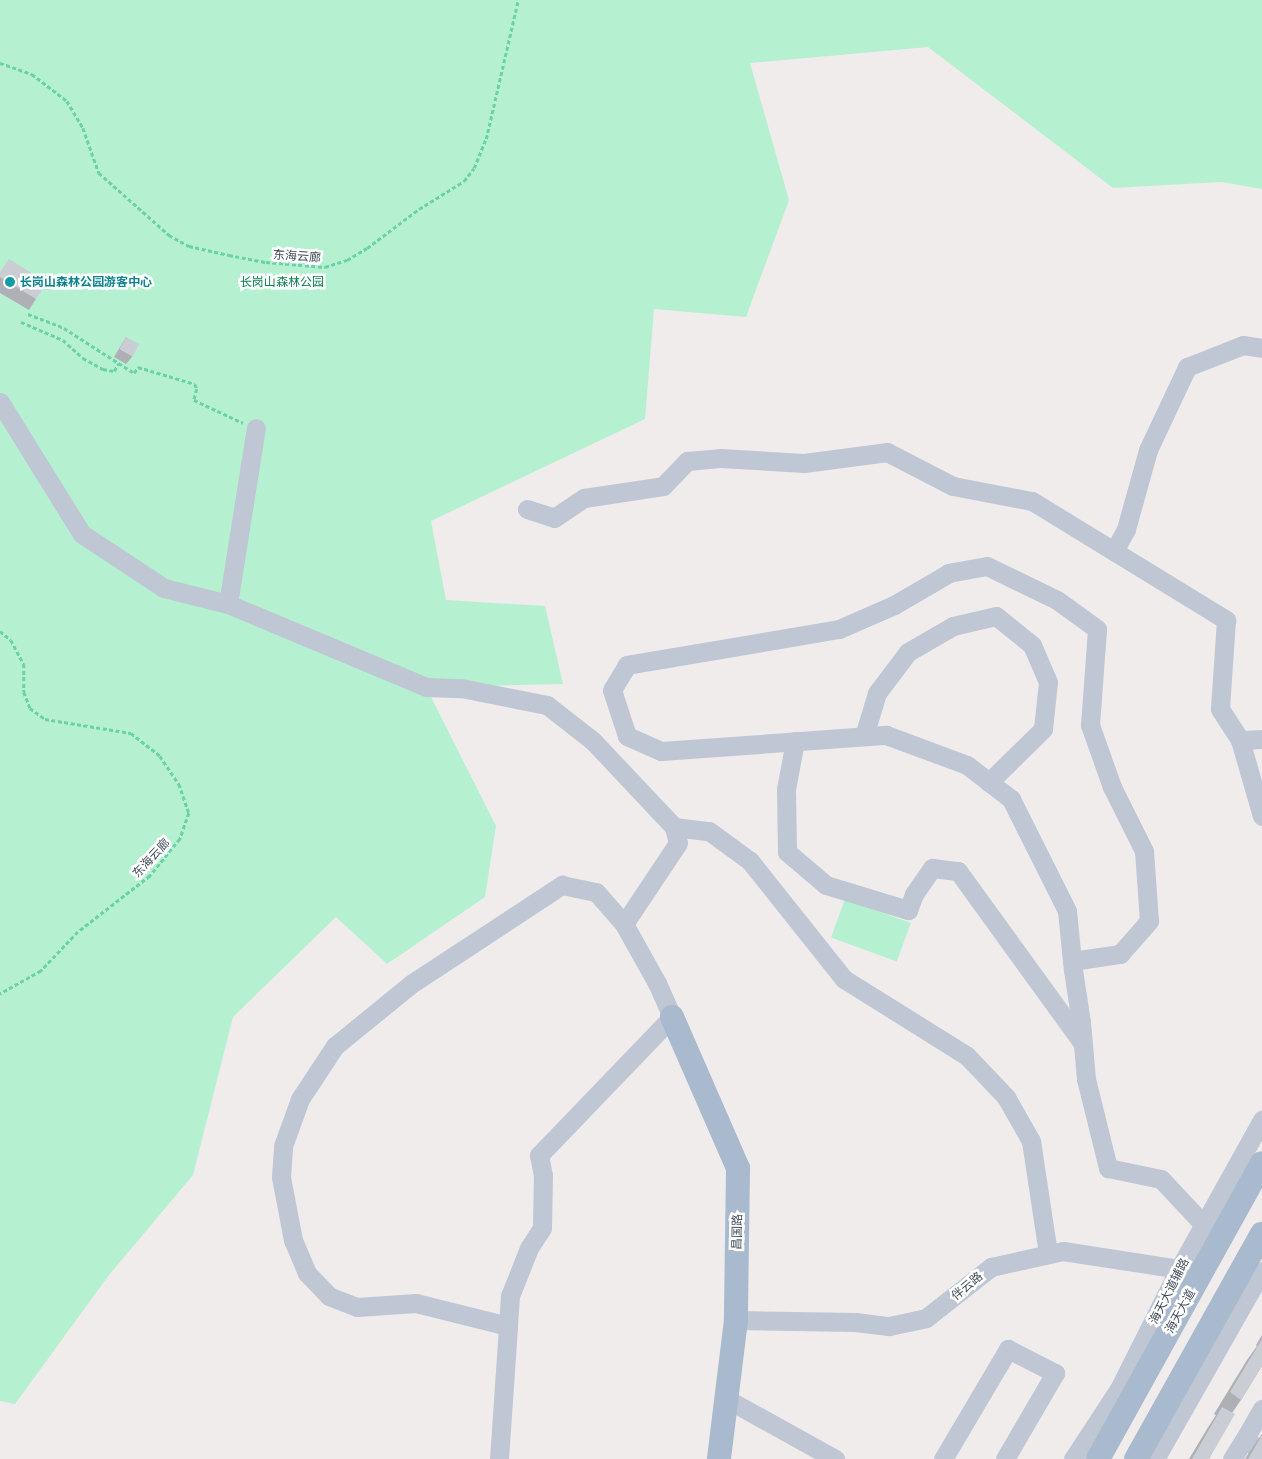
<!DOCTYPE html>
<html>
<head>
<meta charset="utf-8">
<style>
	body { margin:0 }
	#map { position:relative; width:1262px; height:1459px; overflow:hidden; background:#efeceb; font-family:"Open Sans","Noto Sans SC",sans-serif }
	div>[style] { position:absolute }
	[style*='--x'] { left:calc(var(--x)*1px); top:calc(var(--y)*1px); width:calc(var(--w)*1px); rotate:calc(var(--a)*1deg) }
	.green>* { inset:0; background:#b5f1d0; transform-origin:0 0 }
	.path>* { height:2.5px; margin-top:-1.25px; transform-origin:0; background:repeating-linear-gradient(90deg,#6bd1a6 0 4px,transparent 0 6.5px) }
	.minor>* { height:19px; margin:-9.5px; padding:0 9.5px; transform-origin:9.5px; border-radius:9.5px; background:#bec7d3 }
	.major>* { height:24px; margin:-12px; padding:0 12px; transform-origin:12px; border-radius:12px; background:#a9b9ce }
	.wall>* { inset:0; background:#aeb0b6 }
	.building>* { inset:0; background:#cacdd4; transform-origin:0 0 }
	.dots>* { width:14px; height:14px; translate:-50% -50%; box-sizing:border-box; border:2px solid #fff; border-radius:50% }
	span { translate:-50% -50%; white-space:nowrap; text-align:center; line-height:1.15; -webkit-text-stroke:5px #fff; paint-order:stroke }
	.street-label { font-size:12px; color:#434e5a }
	.culture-label { font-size:12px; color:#0d838f; font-weight:700 }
	.left { translate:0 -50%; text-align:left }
	.park-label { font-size:12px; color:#10804f }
</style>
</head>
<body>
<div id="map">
	<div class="green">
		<i style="clip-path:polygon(0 0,1262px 0,1262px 189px,1222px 182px,1113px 188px,928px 47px,750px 63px,789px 200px,746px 317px,654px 309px,645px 419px,431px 521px,446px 600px,545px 606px,563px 684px,426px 687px,496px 826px,485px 897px,387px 964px,336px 917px,233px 1017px,193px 1175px,109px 1275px,15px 1404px,0 1401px)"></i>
		<i style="left:845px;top:899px;width:70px;height:41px;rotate:20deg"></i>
	</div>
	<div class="path">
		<i style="--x:0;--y:63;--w:34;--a:19"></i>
		<i style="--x:32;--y:74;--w:44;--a:37.6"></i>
		<i style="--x:67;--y:101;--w:31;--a:59"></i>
		<i style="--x:83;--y:128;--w:48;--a:70.4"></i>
		<i style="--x:99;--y:173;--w:94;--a:41.5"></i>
		<i style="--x:169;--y:235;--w:23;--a:29"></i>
		<i style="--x:189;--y:246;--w:41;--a:12.7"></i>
		<i style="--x:229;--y:255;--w:38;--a:11"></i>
		<i style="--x:266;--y:262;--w:59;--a:4.8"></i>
		<i style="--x:325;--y:267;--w:23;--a:-18"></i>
		<i style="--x:347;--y:260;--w:23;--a:-31"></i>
		<i style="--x:367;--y:248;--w:65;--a:-36.9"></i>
		<i style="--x:419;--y:209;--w:53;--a:-31.9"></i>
		<i style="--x:464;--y:181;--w:16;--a:-52"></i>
		<i style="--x:474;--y:168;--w:31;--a:-68"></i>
		<i style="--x:486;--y:139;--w:143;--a:-77"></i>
		<i style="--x:28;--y:314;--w:39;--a:21"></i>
		<i style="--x:64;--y:328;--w:83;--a:32.7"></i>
		<i style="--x:134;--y:373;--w:7;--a:-56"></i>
		<i style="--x:138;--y:367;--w:59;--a:16.6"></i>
		<i style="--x:195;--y:384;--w:5;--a:68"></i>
		<i style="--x:197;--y:389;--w:11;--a:105"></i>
		<i style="--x:194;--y:400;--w:54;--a:25.1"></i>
		<i style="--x:21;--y:322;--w:46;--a:23.2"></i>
		<i style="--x:63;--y:340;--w:27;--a:42"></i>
		<i style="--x:83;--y:358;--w:23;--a:29"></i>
		<i style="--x:103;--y:369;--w:11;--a:10"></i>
		<i style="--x:114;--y:371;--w:9;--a:-58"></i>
		<i style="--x:0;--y:631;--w:14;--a:39"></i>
		<i style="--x:11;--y:640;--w:27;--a:62"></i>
		<i style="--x:24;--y:664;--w:28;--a:90"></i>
		<i style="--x:24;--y:692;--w:17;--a:69"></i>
		<i style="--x:30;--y:708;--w:19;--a:36"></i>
		<i style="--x:45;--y:719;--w:87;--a:9.2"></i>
		<i style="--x:131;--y:733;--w:37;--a:38"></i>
		<i style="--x:160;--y:756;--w:34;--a:56"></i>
		<i style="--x:179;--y:784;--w:31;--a:71"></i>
		<i style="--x:189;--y:813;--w:28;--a:109"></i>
		<i style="--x:180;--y:839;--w:48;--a:129"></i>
		<i style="--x:150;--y:876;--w:91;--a:142.1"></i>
		<i style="--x:78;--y:932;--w:54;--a:133.5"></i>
		<i style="--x:41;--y:971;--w:47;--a:150.7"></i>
	</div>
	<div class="minor">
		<i style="--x:0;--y:402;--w:155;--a:58.2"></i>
		<i style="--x:82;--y:534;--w:98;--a:33.4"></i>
		<i style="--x:164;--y:588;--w:66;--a:14"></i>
		<i style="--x:228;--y:604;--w:215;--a:22.7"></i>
		<i style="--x:426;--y:687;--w:35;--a:2"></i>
		<i style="--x:461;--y:688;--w:88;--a:11.2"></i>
		<i style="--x:547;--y:705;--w:58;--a:38"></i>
		<i style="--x:593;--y:741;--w:118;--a:46.7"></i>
		<i style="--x:674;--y:827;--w:16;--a:76"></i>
		<i style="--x:678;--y:843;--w:97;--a:123.7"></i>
		<i style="--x:527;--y:509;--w:28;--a:18"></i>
		<i style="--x:554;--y:518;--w:36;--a:-34"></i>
		<i style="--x:584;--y:498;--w:80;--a:-8.6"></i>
		<i style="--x:663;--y:486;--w:35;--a:-46"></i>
		<i style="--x:687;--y:461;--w:33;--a:-5"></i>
		<i style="--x:720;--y:458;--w:84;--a:3.4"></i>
		<i style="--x:804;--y:463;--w:84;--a:-7.5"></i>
		<i style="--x:887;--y:452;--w:74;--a:27.3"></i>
		<i style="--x:953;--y:486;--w:80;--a:10.8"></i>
		<i style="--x:1032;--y:501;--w:228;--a:31.5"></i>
		<i style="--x:1226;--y:620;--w:89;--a:93.9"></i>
		<i style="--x:1220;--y:709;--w:37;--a:57"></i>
		<i style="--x:1114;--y:551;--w:25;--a:-61"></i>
		<i style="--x:1126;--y:529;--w:82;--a:-74.4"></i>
		<i style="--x:1148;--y:450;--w:92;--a:-64.8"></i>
		<i style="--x:1187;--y:367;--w:60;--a:-21.4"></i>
		<i style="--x:1243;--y:345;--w:19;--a:9"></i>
		<i style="--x:228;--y:604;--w:178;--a:-81"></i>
		<i style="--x:864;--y:736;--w:45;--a:-73.2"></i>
		<i style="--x:877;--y:693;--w:51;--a:-52.9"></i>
		<i style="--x:908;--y:652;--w:52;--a:-30"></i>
		<i style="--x:953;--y:626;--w:44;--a:-13.1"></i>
		<i style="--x:996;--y:616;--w:46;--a:38.9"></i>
		<i style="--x:1032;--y:645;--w:40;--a:66.6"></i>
		<i style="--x:1048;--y:682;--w:47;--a:96.1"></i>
		<i style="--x:1043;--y:729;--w:76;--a:135.5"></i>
		<i style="--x:1262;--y:739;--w:22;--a:177"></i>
		<i style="--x:1240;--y:740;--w:79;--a:73.9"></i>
		<i style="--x:795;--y:741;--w:49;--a:100.6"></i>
		<i style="--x:786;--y:789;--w:63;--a:89.1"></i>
		<i style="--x:787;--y:852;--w:51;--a:40.2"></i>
		<i style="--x:826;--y:885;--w:86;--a:17"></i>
		<i style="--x:908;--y:910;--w:17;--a:-69"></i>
		<i style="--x:914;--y:894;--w:32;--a:-55"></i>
		<i style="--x:932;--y:868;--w:26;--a:7"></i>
		<i style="--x:958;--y:871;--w:211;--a:54.1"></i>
		<i style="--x:674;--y:827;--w:35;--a:7"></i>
		<i style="--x:709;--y:831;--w:51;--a:36.2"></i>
		<i style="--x:750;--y:861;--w:151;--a:51.5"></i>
		<i style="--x:844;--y:979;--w:145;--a:32"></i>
		<i style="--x:967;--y:1056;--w:57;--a:46.4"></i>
		<i style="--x:1006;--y:1097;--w:51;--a:60.4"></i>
		<i style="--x:1031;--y:1141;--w:113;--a:81.4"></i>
		<i style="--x:562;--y:885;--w:35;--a:12"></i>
		<i style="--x:596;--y:892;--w:43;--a:48.8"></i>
		<i style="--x:624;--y:924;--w:68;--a:60.8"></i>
		<i style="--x:657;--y:983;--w:37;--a:66"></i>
		<i style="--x:672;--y:1017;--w:192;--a:133.9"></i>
		<i style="--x:539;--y:1155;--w:20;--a:79"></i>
		<i style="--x:543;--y:1175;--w:53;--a:91.1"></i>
		<i style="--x:542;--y:1228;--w:24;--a:123"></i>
		<i style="--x:529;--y:1248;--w:52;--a:111.6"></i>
		<i style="--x:510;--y:1296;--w:30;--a:94"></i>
		<i style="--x:508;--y:1326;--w:95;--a:-166"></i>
		<i style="--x:416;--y:1303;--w:59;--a:176.1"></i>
		<i style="--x:357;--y:1307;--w:30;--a:-159"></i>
		<i style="--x:329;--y:1296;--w:32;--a:-134"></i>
		<i style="--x:307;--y:1273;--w:36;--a:-113"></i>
		<i style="--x:293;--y:1240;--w:64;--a:-100.8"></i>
		<i style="--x:281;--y:1177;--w:31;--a:-86"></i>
		<i style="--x:283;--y:1146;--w:50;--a:-70.1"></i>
		<i style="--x:300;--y:1099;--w:64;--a:-56.6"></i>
		<i style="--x:335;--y:1046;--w:98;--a:-39.2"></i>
		<i style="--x:411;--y:984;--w:181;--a:-33.3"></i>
		<i style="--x:1072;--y:961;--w:49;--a:-8.3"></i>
		<i style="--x:1120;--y:954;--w:44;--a:-48.7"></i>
		<i style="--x:1149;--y:921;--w:70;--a:-94.1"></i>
		<i style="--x:1144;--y:851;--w:72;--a:-116.6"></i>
		<i style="--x:1112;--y:787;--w:66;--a:-109.5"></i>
		<i style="--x:1090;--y:725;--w:96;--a:-85.8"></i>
		<i style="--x:1097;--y:629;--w:49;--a:-144.1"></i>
		<i style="--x:1057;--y:600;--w:78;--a:-154.1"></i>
		<i style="--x:987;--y:566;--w:39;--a:170"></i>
		<i style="--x:949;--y:573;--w:64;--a:149.8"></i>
		<i style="--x:894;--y:605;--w:60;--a:156.4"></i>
		<i style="--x:839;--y:629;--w:215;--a:170.4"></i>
		<i style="--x:627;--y:665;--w:29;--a:121"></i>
		<i style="--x:612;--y:690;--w:48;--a:71.9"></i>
		<i style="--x:627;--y:736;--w:37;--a:24"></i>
		<i style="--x:661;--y:751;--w:226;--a:-4.1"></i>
		<i style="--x:886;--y:735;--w:86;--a:20.3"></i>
		<i style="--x:967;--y:765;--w:56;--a:37.7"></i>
		<i style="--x:1011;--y:799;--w:125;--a:63.4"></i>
		<i style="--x:1067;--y:911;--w:50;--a:84.3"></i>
		<i style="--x:1072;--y:961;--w:9;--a:84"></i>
		<i style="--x:1073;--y:970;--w:53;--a:81.3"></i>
		<i style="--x:1081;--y:1022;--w:57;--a:85"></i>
		<i style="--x:1086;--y:1079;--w:92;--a:76.1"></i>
		<i style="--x:1108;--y:1168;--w:54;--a:11.7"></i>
		<i style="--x:1161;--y:1179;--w:63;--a:46.9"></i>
		<i style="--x:736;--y:1320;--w:119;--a:1"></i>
		<i style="--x:855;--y:1322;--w:34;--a:7"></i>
		<i style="--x:889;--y:1326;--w:38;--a:-12"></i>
		<i style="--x:926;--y:1318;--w:83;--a:-38.1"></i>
		<i style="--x:991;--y:1267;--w:74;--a:-12.5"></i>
		<i style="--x:1063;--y:1251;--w:117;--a:8.8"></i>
		<i style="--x:1179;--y:1269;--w:21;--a:25"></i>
		<i style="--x:725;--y:1398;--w:126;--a:29"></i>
		<i style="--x:1244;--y:1440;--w:36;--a:-60"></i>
		<i style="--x:499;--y:1459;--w:133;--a:-86.1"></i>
		<i style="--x:943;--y:1459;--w:128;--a:-59.4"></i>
		<i style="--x:1008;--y:1349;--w:53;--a:27.1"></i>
		<i style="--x:1055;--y:1373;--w:99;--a:120.2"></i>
		<i style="--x:1073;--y:1459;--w:84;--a:-56.7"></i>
		<i style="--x:1119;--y:1389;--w:134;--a:-63.4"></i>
		<i style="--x:1179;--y:1269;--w:171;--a:-60.9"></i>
		<i style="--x:1155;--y:1459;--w:216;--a:-60.4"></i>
		<i style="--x:1232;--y:1459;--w:22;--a:-58"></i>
		<i style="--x:1244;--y:1440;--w:21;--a:29"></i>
	</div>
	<div class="major">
		<i style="--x:672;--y:1017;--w:165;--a:66.4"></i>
		<i style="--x:738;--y:1168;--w:152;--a:90.8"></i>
		<i style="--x:736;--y:1320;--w:140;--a:97"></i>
		<i style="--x:1098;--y:1459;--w:338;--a:-61"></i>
		<i style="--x:1136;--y:1459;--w:258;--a:-60.8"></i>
	</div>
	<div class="wall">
		<i style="clip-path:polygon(0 272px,36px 299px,29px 310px,0 293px)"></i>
		<i style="clip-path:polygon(126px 337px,132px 357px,126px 364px,114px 357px)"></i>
		<i style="clip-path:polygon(1262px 1335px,1262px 1366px,1241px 1400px,1232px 1413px,1209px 1459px,1189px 1459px,1207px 1429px,1216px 1415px,1214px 1414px,1247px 1360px,1257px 1346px,1256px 1345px)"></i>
		<i style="clip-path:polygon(1262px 1434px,1262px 1459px,1245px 1459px,1250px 1451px)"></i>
	</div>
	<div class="building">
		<i style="clip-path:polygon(9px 259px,47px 283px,36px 299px,0 277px,0 272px)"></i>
		<i style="left:126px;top:337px;width:15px;height:14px;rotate:28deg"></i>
		<i style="clip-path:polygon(1262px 1339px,1262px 1366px,1241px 1400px,1230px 1392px)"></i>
		<i style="clip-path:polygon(1222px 1407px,1235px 1414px,1209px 1459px,1192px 1459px)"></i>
		<i style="clip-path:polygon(1262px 1435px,1262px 1459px,1248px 1459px)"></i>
	</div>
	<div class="dots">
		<i style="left:10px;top:282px;background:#0f9aa8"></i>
	</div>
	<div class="street-label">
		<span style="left:297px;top:256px;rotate:4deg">东海云廊</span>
		<span style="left:151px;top:858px;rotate:-47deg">东海云廊</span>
		<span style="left:737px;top:1232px;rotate:-89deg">昌国路</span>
		<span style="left:967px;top:1286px;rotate:-40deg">伴云路</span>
		<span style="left:1169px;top:1291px;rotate:-63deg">海天大道辅路</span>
		<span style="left:1180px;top:1311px;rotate:-61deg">海天大道</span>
	</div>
	<div class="culture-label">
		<span class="left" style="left:20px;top:282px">长岗山森林公园游客中心</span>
	</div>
	<div class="park-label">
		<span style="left:282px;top:282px">长岗山森林公园</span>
	</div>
</div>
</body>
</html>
